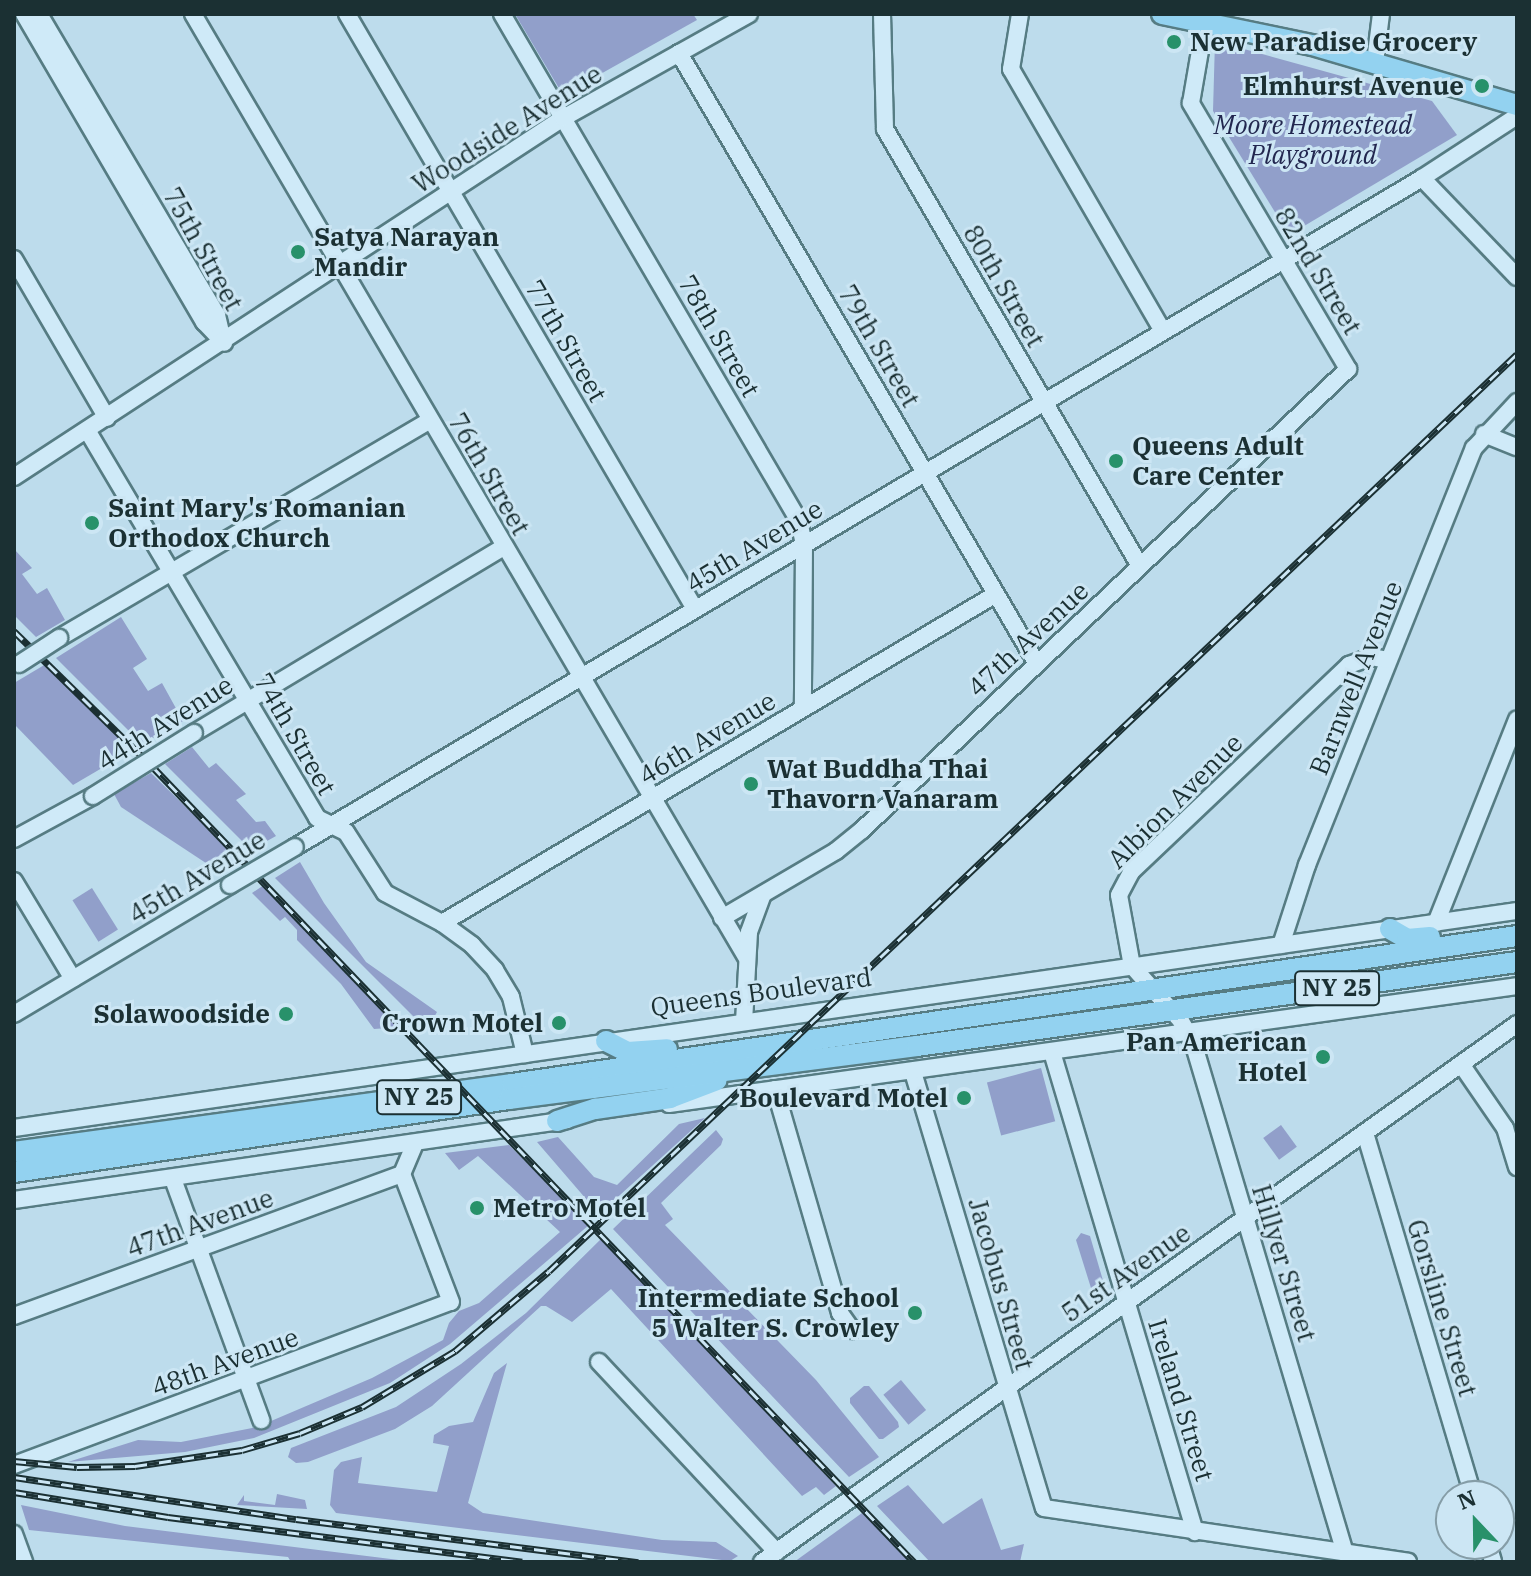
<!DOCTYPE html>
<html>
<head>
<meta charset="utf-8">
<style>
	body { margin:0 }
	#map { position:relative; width:1531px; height:1576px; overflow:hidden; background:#bddcec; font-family:"IBM Plex Serif",serif }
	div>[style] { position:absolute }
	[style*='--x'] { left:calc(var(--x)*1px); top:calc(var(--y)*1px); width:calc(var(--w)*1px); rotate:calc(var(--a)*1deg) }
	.green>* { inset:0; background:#919fca; transform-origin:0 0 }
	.roads { filter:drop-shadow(2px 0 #567c83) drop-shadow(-2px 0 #567c83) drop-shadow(0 2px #567c83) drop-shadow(0 -2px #567c83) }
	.minor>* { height:16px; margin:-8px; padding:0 8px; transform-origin:8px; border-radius:8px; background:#cfeaf8 }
	.major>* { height:20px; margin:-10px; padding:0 10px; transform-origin:10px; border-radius:10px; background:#93d2f0 }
	.rail>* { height:7px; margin-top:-3.5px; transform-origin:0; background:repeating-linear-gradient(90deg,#cce6f4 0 12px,#1b3033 0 24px); box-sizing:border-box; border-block:2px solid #1b3033 }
	.bridges { filter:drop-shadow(2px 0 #567c83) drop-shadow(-2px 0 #567c83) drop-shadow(0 2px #567c83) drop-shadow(0 -2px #567c83) }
	.minor-bridge>* { height:16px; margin:-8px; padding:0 8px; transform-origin:8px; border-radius:8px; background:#cfeaf8 }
	.dots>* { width:22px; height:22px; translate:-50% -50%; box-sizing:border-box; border:4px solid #cce6f4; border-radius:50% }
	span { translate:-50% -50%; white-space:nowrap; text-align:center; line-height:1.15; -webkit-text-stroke:6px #cce6f4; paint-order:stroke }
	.shield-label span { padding:2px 6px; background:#cce6f4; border:2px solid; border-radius:6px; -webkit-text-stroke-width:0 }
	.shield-label { font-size:24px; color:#1b3033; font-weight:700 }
	.poi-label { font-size:26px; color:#1b3033; font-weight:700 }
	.left { translate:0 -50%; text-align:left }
	.right { translate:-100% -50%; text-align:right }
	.park-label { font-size:26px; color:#22274f; font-style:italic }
	.street-label { font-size:26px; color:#1b3033 }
	.frame { position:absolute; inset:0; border:16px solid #1b3033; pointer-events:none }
	.north { position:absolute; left:1435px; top:1480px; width:80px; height:80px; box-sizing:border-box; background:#cce6f4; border:2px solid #859da7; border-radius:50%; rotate:338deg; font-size:22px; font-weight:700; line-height:32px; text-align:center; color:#1b3033 }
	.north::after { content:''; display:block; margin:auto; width:28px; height:36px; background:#28916a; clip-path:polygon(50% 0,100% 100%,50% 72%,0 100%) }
</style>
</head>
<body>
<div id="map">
	<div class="green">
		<i style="clip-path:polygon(515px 14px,693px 14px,697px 20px,563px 95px)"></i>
		<i style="clip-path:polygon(1215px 41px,1432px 101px,1457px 135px,1289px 235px,1213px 111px)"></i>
		<i style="clip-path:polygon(14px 549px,32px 568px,22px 574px,37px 594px,47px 588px,65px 620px,36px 637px,14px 615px)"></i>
		<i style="clip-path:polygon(121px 617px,147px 659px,133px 668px,148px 691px,162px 683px,183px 721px,142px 744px,56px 658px)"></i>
		<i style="clip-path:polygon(46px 664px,131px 751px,73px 785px,14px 724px,14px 683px)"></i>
		<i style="clip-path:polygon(192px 747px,209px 768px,216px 763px,246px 794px,236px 800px,256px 822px,265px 821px,276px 836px,251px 850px,165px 764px)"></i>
		<i style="clip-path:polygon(151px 773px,238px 858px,218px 871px,121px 807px,114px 794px)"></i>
		<i style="clip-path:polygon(300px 862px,324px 903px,366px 962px,437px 1012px,427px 1030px,275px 878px)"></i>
		<i style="clip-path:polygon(264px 885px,339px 965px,401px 1027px,374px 1029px,341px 984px,297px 940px,297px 930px,285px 917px,280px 921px,252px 893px)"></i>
		<i style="left:92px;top:888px;width:49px;height:23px;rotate:58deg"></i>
		<i style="left:1041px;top:1068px;width:55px;height:56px;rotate:75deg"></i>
		<i style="clip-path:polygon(705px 1118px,599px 1214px,537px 1142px,558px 1137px,594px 1177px,617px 1185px,679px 1124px)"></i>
		<i style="left:1281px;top:1125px;width:27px;height:22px;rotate:54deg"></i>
		<i style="clip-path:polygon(716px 1130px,723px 1139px,721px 1145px,661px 1203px,673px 1219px,665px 1225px,816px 1380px,879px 1457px,849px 1477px,613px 1229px)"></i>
		<i style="clip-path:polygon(509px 1145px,589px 1225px,450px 1344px,390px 1383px,254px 1438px,185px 1452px,68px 1462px,138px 1440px,181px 1442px,257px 1427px,372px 1378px,443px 1340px,449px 1323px,459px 1311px,479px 1303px,560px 1232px,478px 1156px,459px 1170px,445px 1153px)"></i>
		<i style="clip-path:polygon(1081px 1233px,1090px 1236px,1104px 1284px,1099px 1292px,1091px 1288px,1076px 1240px)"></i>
		<i style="clip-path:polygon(602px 1238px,836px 1486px,824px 1495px,816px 1487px,802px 1496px,611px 1289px,572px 1322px,546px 1306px,541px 1306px,432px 1406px,395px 1429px,308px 1462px,296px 1463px,288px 1457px,291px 1448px,396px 1407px,461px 1364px,526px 1313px)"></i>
		<i style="clip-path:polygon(507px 1363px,468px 1503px,483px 1513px,662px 1540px,716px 1542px,738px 1556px,730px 1561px,336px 1513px,330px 1505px,334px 1470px,341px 1462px,362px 1457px,358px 1483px,437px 1492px,449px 1446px,433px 1443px,434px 1435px,449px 1426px,473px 1422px,494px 1373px)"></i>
		<i style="left:901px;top:1380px;width:39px;height:23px;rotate:50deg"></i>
		<i style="clip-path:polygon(864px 1386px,869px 1386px,898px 1422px,899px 1427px,883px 1439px,879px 1439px,850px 1403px,850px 1398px)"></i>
		<i style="clip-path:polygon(908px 1485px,943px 1524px,982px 1498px,1001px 1550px,1024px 1544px,1020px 1562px,930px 1562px,877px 1506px)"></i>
		<i style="clip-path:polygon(277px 1494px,305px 1500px,307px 1509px,237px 1505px,244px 1495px,244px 1501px,275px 1505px)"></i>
		<i style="clip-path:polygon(21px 1505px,125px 1526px,415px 1562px,291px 1562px,288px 1557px,29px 1530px)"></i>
		<i style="clip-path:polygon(864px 1512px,910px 1562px,794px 1562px,862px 1513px)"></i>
	</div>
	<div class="roads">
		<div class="minor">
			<i style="--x:24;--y:14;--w:357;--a:59.7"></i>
			<i style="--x:204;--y:322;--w:29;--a:46"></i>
			<i style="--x:39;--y:14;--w:350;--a:59.4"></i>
			<i style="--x:217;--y:315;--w:23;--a:77"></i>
			<i style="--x:193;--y:14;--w:1093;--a:59.61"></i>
			<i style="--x:347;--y:14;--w:689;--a:59.68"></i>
			<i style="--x:502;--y:14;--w:588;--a:59.64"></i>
			<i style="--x:799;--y:521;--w:25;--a:78"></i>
			<i style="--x:804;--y:545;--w:163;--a:90.4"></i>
			<i style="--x:882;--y:14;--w:115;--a:88.5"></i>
			<i style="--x:885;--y:129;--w:506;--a:59.74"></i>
			<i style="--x:1020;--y:14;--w:56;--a:99.3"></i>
			<i style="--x:1011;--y:69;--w:303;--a:59.9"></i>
			<i style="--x:679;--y:53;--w:708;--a:59.63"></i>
			<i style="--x:1375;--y:62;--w:48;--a:-82.9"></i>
			<i style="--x:1422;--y:178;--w:137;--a:46.2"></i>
			<i style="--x:14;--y:259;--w:184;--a:59.7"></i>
			<i style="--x:87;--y:430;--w:451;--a:59.3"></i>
			<i style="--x:317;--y:818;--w:32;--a:26"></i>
			<i style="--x:346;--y:832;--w:72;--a:57.4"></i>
			<i style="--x:385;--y:893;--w:64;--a:27.8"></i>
			<i style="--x:442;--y:923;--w:37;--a:36"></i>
			<i style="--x:472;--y:945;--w:34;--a:47"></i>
			<i style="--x:495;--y:970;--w:31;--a:59"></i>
			<i style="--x:511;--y:997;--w:59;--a:76.2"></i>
			<i style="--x:1484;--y:434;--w:35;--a:22"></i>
			<i style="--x:14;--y:477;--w:656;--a:-33.18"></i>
			<i style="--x:563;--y:118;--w:213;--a:-29.2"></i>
			<i style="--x:59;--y:638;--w:430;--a:-30.4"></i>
			<i style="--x:194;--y:733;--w:362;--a:-31"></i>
			<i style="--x:14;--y:839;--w:90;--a:-28.6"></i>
			<i style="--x:295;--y:847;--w:1311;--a:-30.69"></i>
			<i style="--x:1422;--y:178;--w:113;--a:-33.1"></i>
			<i style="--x:14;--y:881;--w:114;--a:59"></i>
			<i style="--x:722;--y:918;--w:132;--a:-30.4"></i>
			<i style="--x:836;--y:851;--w:33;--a:-39"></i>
			<i style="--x:862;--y:830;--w:670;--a:-43.49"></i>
			<i style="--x:1348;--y:369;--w:309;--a:-120.6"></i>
			<i style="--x:1191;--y:103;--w:82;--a:-80.2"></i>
			<i style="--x:442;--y:923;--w:644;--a:-30.7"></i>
			<i style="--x:1436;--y:923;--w:219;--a:-68.3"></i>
			<i style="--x:1281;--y:945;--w:84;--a:-72"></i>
			<i style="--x:1307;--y:865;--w:449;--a:-68.2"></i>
			<i style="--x:1474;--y:448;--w:63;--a:-46.9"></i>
			<i style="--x:14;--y:1014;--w:252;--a:-30.8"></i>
			<i style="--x:744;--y:1022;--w:90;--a:-86.8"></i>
			<i style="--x:749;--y:932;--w:40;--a:-69.8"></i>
			<i style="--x:1052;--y:1052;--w:501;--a:73.41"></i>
			<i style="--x:1461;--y:1064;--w:78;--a:55.5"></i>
			<i style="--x:1505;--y:1128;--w:41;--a:72.9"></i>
			<i style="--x:913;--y:1072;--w:455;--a:73.3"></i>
			<i style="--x:1044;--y:1508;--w:368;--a:8.4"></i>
			<i style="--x:775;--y:1089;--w:233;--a:73.8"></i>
			<i style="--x:840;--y:1313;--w:21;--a:55"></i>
			<i style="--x:669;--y:1104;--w:856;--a:-7.92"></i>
			<i style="--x:14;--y:1128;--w:1519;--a:-8.22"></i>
			<i style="--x:1365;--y:1133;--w:379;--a:73.4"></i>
			<i style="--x:173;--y:1179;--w:257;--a:69.9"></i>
			<i style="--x:14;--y:1200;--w:559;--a:-8.23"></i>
			<i style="--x:14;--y:1316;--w:413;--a:-20.1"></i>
			<i style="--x:599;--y:1362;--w:260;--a:46.9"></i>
			<i style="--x:14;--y:1465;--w:466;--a:-20.5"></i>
			<i style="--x:451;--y:1302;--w:137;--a:-110.9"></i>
			<i style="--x:402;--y:1174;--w:33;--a:-67"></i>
			<i style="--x:14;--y:1534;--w:30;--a:70"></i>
			<i style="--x:1488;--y:1544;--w:19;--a:74"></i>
			<i style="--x:1345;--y:1553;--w:533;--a:-106.57"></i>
			<i style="--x:1193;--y:1042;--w:24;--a:-120"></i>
			<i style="--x:1181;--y:1021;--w:74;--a:-131.7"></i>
			<i style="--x:1132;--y:966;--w:72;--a:-100.4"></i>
			<i style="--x:1119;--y:895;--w:26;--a:-62"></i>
			<i style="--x:1131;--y:872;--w:301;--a:-43.5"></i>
			<i style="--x:1349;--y:665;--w:23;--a:-20"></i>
			<i style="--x:1371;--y:657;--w:17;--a:10"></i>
			<i style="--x:762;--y:1562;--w:927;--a:-35.47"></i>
		</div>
		<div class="major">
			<i style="--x:1162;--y:14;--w:153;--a:11.7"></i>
			<i style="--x:1312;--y:45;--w:214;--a:16.3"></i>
			<i style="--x:1390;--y:929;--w:20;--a:30"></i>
			<i style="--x:1407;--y:939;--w:23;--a:-5"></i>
			<i style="--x:606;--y:1041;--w:25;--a:27"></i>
			<i style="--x:628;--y:1052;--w:39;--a:-4"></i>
			<i style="--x:557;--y:1121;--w:40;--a:-18"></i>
			<i style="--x:595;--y:1109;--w:76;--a:-8.3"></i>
			<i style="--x:670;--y:1098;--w:50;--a:-21"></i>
			<i style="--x:14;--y:1152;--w:503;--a:-7.78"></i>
			<i style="--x:512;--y:1084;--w:1016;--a:-8.38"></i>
			<i style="--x:14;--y:1172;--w:500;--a:-8.39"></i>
			<i style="--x:509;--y:1099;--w:411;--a:-7.4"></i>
			<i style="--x:917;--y:1046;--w:606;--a:-7.97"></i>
		</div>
	</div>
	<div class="rail">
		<i style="--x:14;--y:631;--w:193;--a:44.4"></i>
		<i style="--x:152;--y:766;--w:1102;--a:46.25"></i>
		<i style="--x:14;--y:1461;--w:63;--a:5.4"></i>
		<i style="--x:77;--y:1467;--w:58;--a:-1"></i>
		<i style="--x:135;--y:1466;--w:108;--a:-8.5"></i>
		<i style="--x:242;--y:1450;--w:60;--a:-16.3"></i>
		<i style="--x:300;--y:1433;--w:67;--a:-22.8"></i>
		<i style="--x:362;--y:1407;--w:109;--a:-31.1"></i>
		<i style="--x:455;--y:1351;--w:123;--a:-40.4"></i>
		<i style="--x:549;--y:1271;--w:1333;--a:-43.45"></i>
		<i style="--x:14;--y:1477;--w:285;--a:8.5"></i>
		<i style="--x:296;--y:1519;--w:345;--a:7.2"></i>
		<i style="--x:14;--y:1492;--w:156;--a:9.2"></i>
		<i style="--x:168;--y:1517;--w:357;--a:7.2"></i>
	</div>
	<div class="bridges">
		<div class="minor-bridge">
			<i style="--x:19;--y:664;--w:48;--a:-33"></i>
			<i style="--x:93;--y:796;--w:119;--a:-32"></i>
			<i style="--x:230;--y:885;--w:75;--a:-30.3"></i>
		</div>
	</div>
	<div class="dots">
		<i style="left:1174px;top:42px;background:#28916a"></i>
		<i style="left:1482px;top:86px;background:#28916a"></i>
		<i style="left:298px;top:252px;background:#28916a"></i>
		<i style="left:1116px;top:461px;background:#28916a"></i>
		<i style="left:92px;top:523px;background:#28916a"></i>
		<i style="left:751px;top:784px;background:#28916a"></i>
		<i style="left:286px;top:1014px;background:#28916a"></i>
		<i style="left:559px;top:1023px;background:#28916a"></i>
		<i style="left:1323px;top:1057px;background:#28916a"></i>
		<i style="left:964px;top:1098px;background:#28916a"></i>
		<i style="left:477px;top:1208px;background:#28916a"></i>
		<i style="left:915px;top:1313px;background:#28916a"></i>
	</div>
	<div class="shield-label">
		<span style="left:1337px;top:988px">NY 25</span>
		<span style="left:419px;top:1097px">NY 25</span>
	</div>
	<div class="poi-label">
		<span class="left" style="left:1190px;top:42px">New Paradise Grocery</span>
		<span class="right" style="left:1464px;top:86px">Elmhurst Avenue</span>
		<span class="left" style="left:314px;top:252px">Satya Narayan<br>Mandir</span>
		<span class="left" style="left:1132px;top:461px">Queens Adult<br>Care Center</span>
		<span class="left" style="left:108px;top:523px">Saint Mary's Romanian<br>Orthodox Church</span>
		<span class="left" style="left:767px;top:784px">Wat Buddha Thai<br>Thavorn Vanaram</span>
		<span class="right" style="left:270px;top:1014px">Solawoodside</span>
		<span class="right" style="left:543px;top:1023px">Crown Motel</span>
		<span class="right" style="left:1307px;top:1057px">Pan American<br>Hotel</span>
		<span class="right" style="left:948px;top:1098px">Boulevard Motel</span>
		<span class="left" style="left:493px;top:1208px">Metro Motel</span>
		<span class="right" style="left:899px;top:1313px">Intermediate School<br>5 Walter S. Crowley</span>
	</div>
	<div class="park-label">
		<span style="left:1313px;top:140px">Moore Homestead<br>Playground</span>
	</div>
	<div class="street-label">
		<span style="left:507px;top:129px;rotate:-32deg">Woodside Avenue</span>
		<span style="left:203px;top:249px;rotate:61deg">75th Street</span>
		<span style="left:1318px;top:271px;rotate:59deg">82nd Street</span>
		<span style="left:1004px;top:286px;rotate:60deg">80th Street</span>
		<span style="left:719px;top:336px;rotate:60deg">78th Street</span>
		<span style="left:566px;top:341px;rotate:60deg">77th Street</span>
		<span style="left:879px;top:346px;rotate:60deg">79th Street</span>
		<span style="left:489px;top:474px;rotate:60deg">76th Street</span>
		<span style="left:754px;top:546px;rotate:-31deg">45th Avenue</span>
		<span style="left:1028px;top:639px;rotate:-43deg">47th Avenue</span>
		<span style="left:1356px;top:678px;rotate:-68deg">Barnwell Avenue</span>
		<span style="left:165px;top:723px;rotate:-32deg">44th Avenue</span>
		<span style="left:295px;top:734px;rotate:60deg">74th Street</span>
		<span style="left:707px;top:738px;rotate:-31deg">46th Avenue</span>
		<span style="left:1175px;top:801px;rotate:-45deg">Albion Avenue</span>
		<span style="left:197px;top:877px;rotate:-31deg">45th Avenue</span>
		<span style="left:761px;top:992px;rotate:-8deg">Queens Boulevard</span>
		<span style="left:200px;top:1223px;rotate:-20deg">47th Avenue</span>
		<span style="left:1284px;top:1263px;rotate:73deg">Hillyer Street</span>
		<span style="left:1126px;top:1273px;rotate:-35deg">51st Avenue</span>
		<span style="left:1001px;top:1284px;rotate:74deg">Jacobus Street</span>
		<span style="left:1442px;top:1308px;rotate:73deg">Gorsline Street</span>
		<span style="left:225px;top:1362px;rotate:-20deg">48th Avenue</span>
		<span style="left:1181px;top:1400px;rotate:73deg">Ireland Street</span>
	</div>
	<div class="frame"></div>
	<div class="north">N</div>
</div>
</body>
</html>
